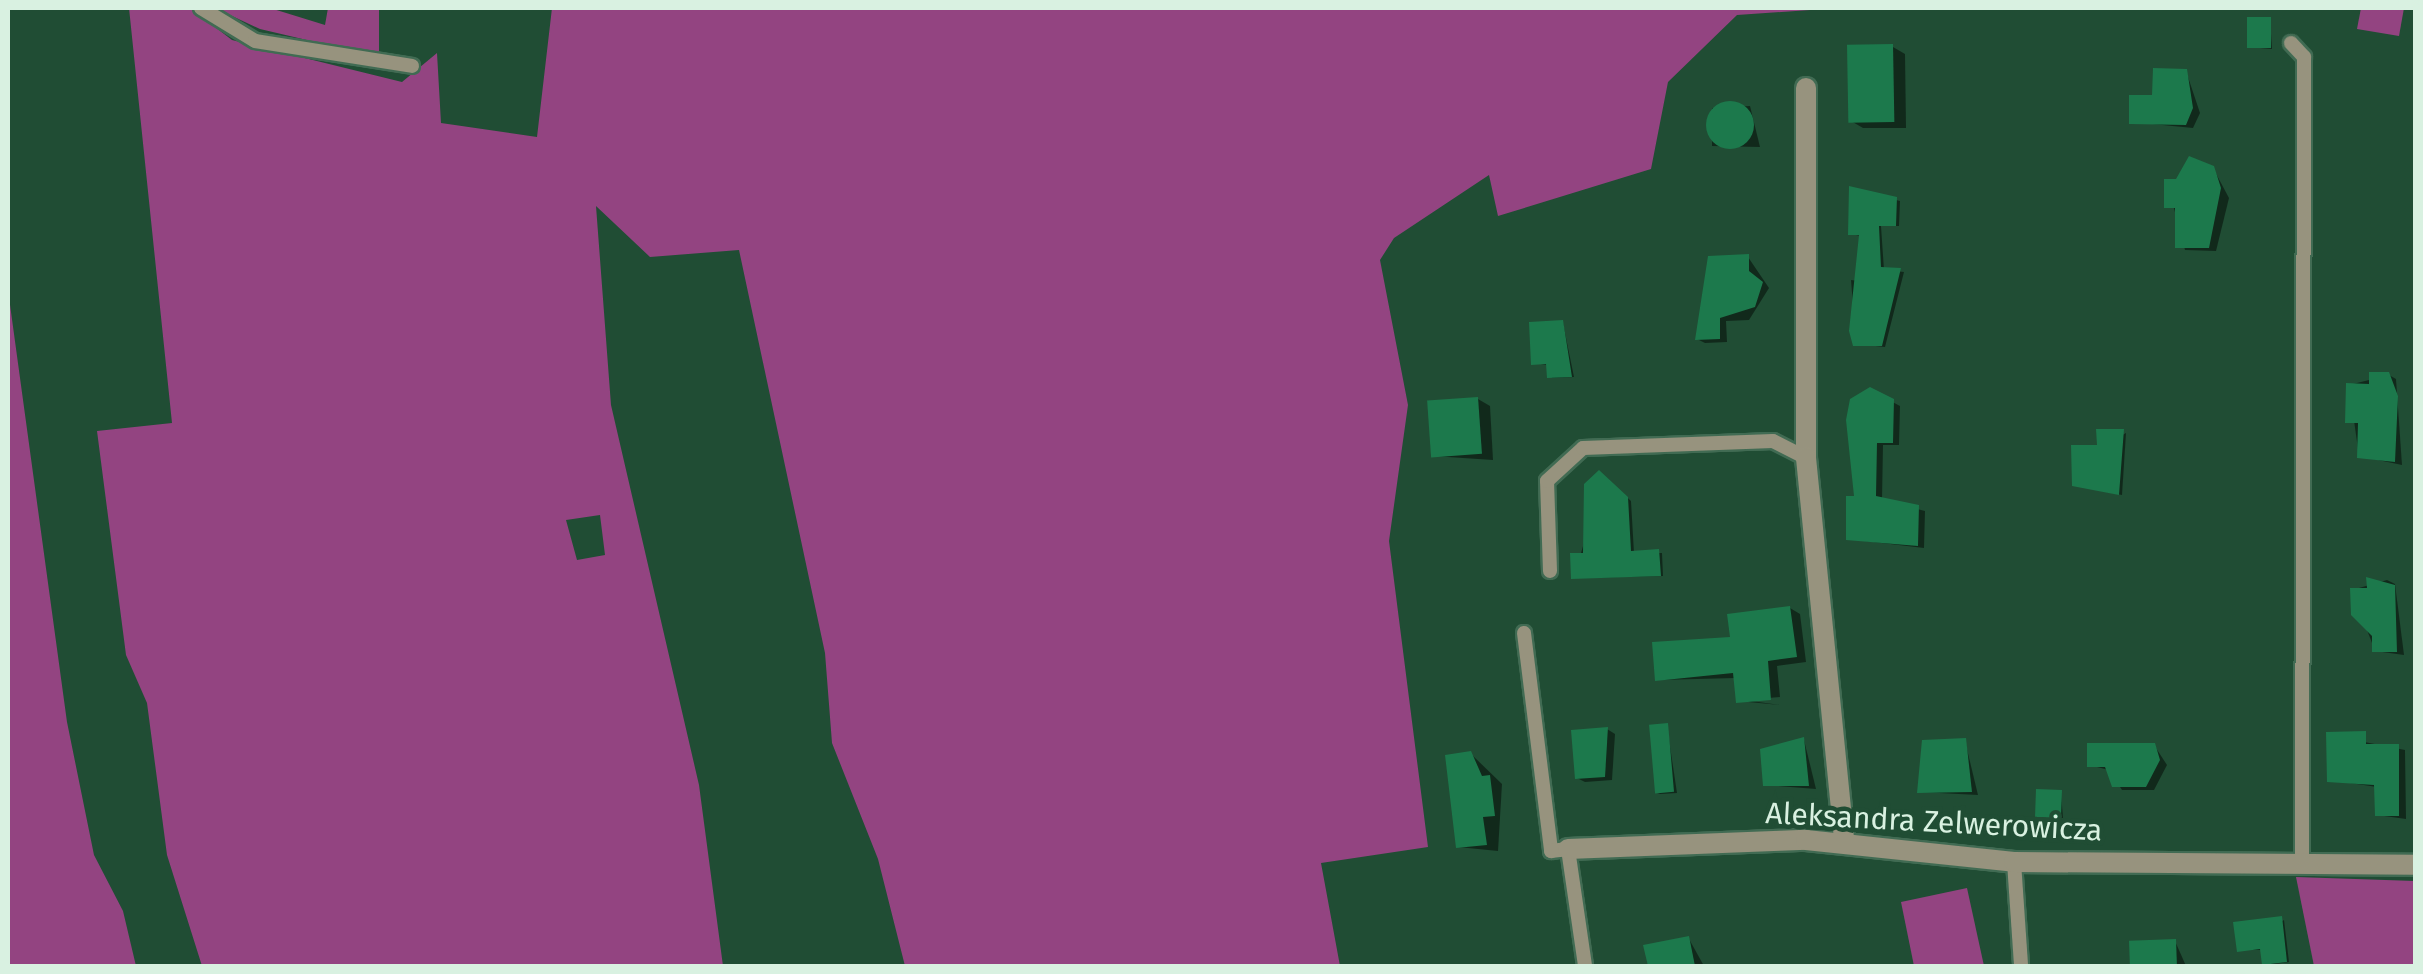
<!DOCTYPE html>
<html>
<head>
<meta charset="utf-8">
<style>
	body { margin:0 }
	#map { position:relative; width:2423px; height:974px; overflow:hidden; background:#204d34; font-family:"Fira Sans",sans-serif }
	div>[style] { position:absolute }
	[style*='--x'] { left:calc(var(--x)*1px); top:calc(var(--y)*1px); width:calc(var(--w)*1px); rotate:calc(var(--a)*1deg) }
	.green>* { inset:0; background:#934481 }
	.shadow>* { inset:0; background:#0007 }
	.building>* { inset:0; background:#1c794c; transform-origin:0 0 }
	.round { border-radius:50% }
	.roads { filter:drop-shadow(2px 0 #416b53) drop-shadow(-2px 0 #416b53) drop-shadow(0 2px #416b53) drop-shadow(0 -2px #416b53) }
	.service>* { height:14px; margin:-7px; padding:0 7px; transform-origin:7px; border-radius:7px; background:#97937e }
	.minor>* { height:20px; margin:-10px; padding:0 10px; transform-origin:10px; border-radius:10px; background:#97937e }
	span { translate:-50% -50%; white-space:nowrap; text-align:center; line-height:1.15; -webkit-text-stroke:9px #204d34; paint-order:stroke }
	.street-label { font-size:30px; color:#d9f1e1 }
	.frame { position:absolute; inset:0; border:10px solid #d9f1e1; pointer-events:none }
</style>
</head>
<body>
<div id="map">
	<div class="green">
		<i style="clip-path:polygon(evenodd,129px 8px,190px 8px,232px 40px,402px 82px,437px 53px,441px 123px,537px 137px,552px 8px,1839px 8px,1737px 15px,1668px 82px,1651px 169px,1498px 216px,1489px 175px,1394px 238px,1380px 260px,1408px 405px,1389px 541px,1428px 847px,1321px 863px,1340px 966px,905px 966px,878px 859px,832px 743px,825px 653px,739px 250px,650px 257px,596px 206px,611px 405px,699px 785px,723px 966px,202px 966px,167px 855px,147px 703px,126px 655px,97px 431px,172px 423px,129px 8px,600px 515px,605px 555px,577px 560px,566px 520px,600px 515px)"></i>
		<i style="clip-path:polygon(215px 8px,270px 8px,325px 25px,328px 8px,379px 8px,379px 57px,260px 29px)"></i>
		<i style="clip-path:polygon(2361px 8px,2404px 8px,2399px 36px,2357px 29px)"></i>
		<i style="clip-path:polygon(8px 290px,67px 722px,94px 855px,123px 911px,136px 966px,8px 966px)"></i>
		<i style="clip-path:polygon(2296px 877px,2415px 881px,2415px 966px,2314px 966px)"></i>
		<i style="clip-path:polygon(1967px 888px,1984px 966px,1914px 966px,1901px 902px)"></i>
	</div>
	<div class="shadow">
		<i style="clip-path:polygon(2270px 19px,2272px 49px,2248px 47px)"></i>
		<i style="clip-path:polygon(1893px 47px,1905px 54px,1906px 128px,1863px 128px,1851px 121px)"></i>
		<i style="clip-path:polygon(2186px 71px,2200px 113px,2193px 128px,2132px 122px)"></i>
		<i style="clip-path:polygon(1750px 106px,1760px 147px,1712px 146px,1712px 108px)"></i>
		<i style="clip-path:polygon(2213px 168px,2229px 198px,2216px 251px,2185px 250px,2167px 182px)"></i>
		<i style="clip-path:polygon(1852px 189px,1900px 201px,1899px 226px,1881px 226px,1884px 270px,1904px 272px,1885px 347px,1856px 344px,1851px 280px,1859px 281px,1861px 236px,1851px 234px)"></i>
		<i style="clip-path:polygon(1748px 257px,1769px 288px,1749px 320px,1726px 321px,1727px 342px,1705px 343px,1697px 339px)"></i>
		<i style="clip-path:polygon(1563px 323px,1574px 377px,1552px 378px,1548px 365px,1533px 363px)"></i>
		<i style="clip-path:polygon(2389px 375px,2396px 379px,2402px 465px,2359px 456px,2349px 385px)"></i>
		<i style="clip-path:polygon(1870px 390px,1900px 406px,1899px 445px,1883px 445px,1882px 500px,1925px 511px,1924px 548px,1848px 539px)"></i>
		<i style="clip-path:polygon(1478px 399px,1490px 406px,1493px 460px,1433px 456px)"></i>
		<i style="clip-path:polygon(2126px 433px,2122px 495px,2077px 486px,2099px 448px)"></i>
		<i style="clip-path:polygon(1603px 475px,1631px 501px,1634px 553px,1662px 553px,1663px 576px,1574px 578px)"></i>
		<i style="clip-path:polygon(2387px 580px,2395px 584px,2404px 655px,2375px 651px,2352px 590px)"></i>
		<i style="clip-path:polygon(1790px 608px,1800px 614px,1806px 662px,1777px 666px,1780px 697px,1744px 700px,1780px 705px,1738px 701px,1736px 678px,1658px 680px)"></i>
		<i style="clip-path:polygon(1667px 726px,1677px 793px,1660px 794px,1657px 793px)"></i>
		<i style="clip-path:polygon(1607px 729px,1615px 734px,1612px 780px,1585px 782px,1577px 778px)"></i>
		<i style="clip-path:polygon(2329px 735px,2405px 750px,2406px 819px,2377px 815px,2377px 787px,2330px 780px)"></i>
		<i style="clip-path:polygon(1804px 740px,1816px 789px,1766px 785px)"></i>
		<i style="clip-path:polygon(1965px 741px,1978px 795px,1920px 792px)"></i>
		<i style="clip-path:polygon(2154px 745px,2167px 765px,2154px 790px,2122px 790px,2109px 770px,2089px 765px)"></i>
		<i style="clip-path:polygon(1471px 754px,1502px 784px,1498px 851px,1458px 847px)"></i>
		<i style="clip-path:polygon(2061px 793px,2063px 818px,2037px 816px)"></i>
		<i style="clip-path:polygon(2284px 920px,2289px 962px,2267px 965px,2262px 950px,2239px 950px)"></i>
		<i style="clip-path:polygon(1689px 939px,1704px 966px,1654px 966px,1648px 946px)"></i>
		<i style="clip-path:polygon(2175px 941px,2186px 966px,2137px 966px,2132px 944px)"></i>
	</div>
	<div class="building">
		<i style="left:2247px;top:17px;width:24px;height:31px"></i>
		<i style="left:1893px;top:44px;width:78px;height:46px;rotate:89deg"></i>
		<i style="clip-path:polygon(2153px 68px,2187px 69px,2193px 108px,2186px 125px,2129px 124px,2129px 95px,2152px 95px)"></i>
		<i class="round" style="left:1706px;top:101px;width:48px;height:48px"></i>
		<i style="clip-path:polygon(2189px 156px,2214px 166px,2221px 188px,2209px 248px,2175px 248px,2175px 208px,2164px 208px,2164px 179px,2176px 179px)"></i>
		<i style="clip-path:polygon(1849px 186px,1897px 197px,1896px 226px,1879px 226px,1881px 267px,1901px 268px,1882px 346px,1853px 346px,1849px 331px,1859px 235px,1848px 235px)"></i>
		<i style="clip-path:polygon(1749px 254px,1749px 271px,1763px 282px,1755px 307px,1720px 318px,1720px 339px,1695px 340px,1708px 256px)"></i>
		<i style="clip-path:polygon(1563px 320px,1572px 377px,1547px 378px,1546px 364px,1531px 365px,1529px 322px)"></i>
		<i style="clip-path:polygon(2369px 372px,2389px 372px,2398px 396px,2395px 462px,2357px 458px,2358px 423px,2345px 423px,2346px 383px,2369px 384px)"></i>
		<i style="clip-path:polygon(1870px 387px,1894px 399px,1893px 443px,1877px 443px,1876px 496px,1919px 505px,1918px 546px,1846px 540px,1846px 496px,1854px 496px,1846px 420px,1850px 399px)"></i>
		<i style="left:1478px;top:397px;width:57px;height:51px;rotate:86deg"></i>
		<i style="clip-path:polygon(2096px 429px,2124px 429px,2119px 495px,2072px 486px,2071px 445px,2097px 445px)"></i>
		<i style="clip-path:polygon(1599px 470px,1628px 497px,1631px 551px,1659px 549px,1661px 576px,1571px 579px,1570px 553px,1583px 553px,1584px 484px)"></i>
		<i style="clip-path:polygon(2366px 577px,2395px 585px,2397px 652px,2372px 652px,2372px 636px,2351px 615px,2350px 588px,2367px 588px)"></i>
		<i style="clip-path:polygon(1790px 606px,1797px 657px,1768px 661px,1771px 700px,1736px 703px,1733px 673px,1655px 681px,1652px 642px,1730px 637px,1727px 614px)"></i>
		<i style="left:1668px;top:723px;width:69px;height:19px;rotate:85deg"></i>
		<i style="clip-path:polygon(1608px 727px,1605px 777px,1575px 779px,1571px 730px)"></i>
		<i style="clip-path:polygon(2366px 731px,2366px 744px,2399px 744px,2399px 816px,2375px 816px,2374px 785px,2327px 782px,2326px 732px)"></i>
		<i style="clip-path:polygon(1804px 737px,1809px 786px,1763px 786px,1760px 749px)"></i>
		<i style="clip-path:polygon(1966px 738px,1972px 792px,1917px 793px,1922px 740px)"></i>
		<i style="clip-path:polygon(2087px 743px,2155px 743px,2160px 760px,2146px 787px,2112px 787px,2105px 767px,2087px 767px)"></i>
		<i style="clip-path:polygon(1471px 751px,1482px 776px,1490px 775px,1495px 816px,1483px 817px,1487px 845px,1456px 848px,1445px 755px)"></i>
		<i style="left:2036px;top:789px;width:26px;height:28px;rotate:2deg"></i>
		<i style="clip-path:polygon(2282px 916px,2287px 962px,2262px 965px,2260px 949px,2237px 952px,2233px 922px)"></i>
		<i style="clip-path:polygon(1689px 936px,1695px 966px,1648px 966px,1643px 945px)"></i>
		<i style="left:2176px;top:939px;width:27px;height:47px;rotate:88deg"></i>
	</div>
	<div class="roads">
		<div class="service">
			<i style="--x:201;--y:8;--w:63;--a:31.4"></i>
			<i style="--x:255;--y:41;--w:159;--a:9"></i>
			<i style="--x:2291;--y:43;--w:19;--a:47"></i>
			<i style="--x:2304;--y:57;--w:808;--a:90.14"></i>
			<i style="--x:1550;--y:571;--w:90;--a:-91.9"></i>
			<i style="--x:1547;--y:481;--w:49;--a:-42.5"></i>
			<i style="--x:1583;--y:448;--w:190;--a:-2.1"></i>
			<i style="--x:1773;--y:441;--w:37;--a:27"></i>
			<i style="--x:1524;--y:633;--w:220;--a:82.9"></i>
			<i style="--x:1551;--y:851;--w:17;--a:-7"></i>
			<i style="--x:1568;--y:849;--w:118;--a:81.7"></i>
			<i style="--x:2014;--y:862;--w:104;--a:86.1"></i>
		</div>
		<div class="minor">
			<i style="--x:1806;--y:88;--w:370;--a:90"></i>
			<i style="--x:1806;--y:458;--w:386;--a:84.3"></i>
			<i style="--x:1568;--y:849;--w:238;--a:-2.2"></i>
			<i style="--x:1806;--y:840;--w:209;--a:6"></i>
			<i style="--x:2014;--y:862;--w:402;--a:0.4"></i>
		</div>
	</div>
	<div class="street-label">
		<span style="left:1934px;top:822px;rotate:3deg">Aleksandra Zelwerowicza</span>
	</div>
	<div class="frame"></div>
</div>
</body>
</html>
